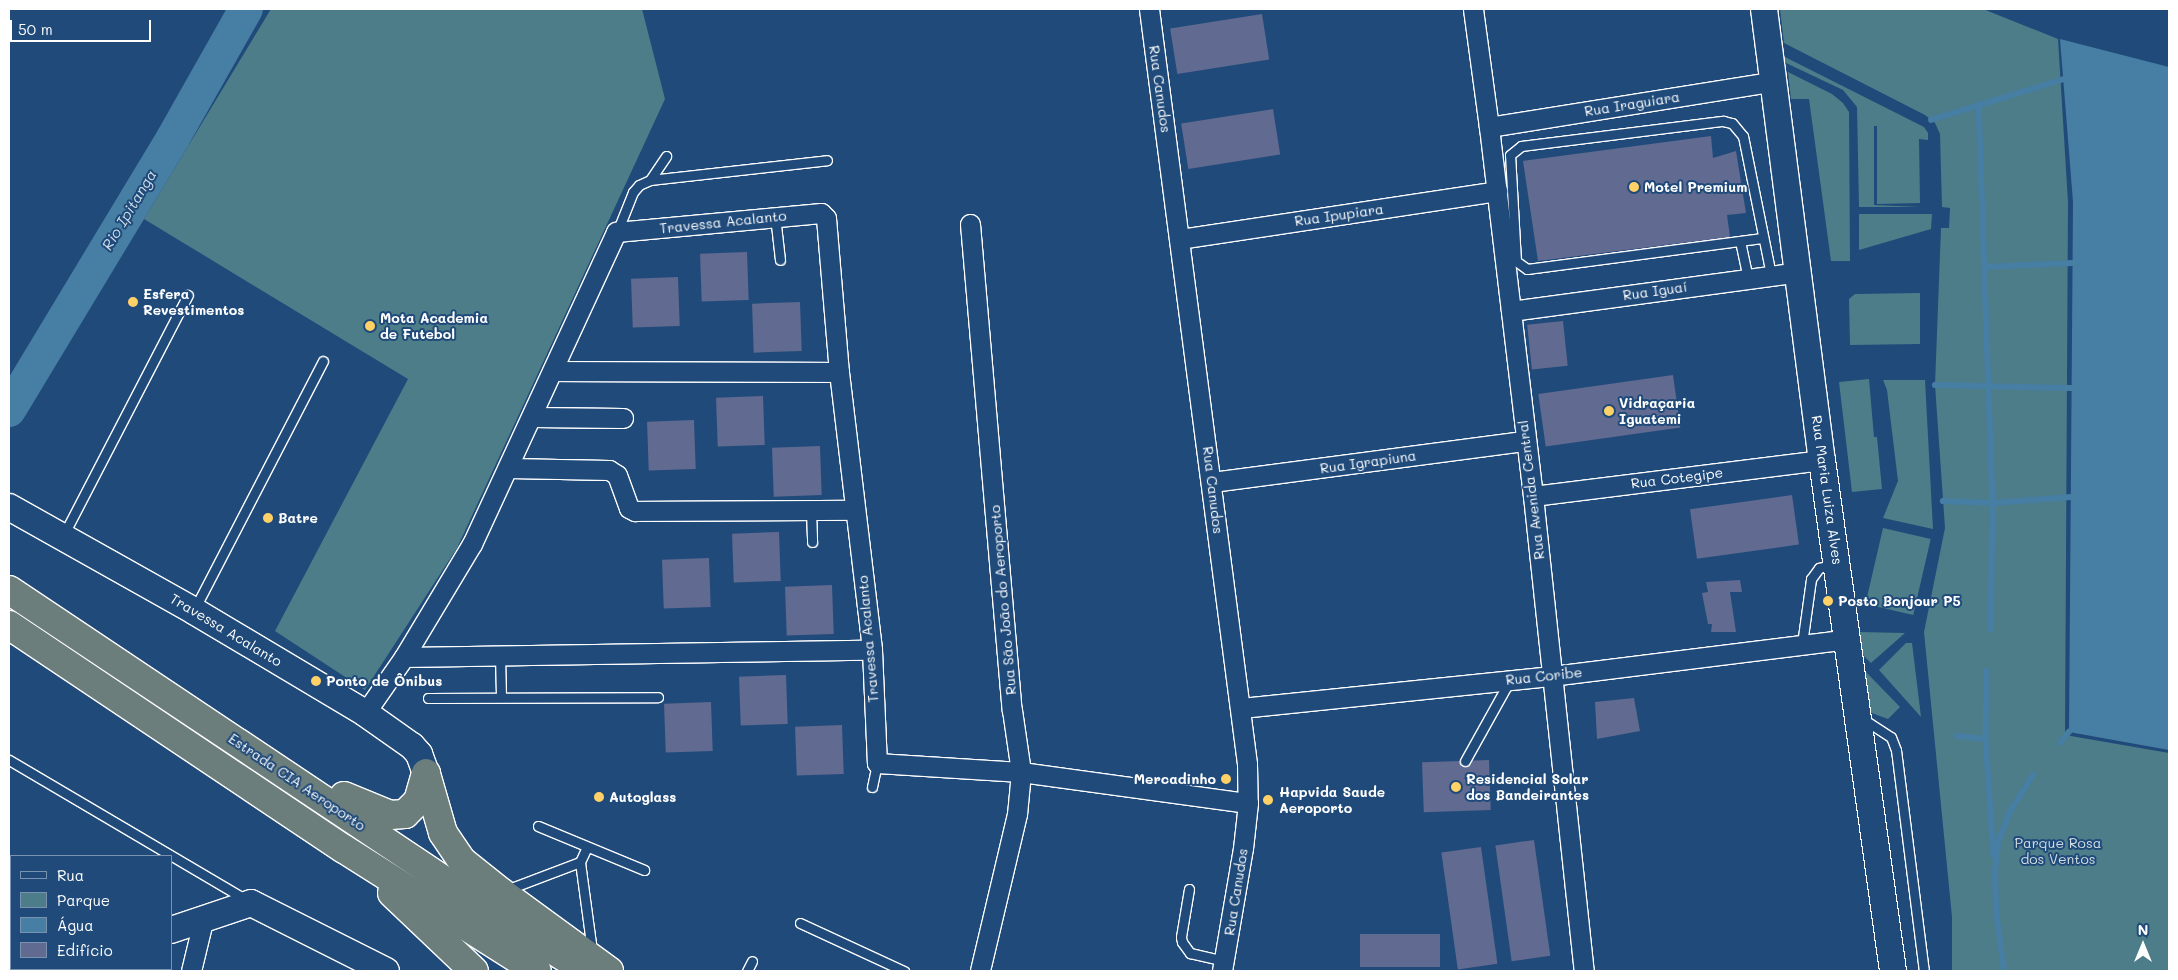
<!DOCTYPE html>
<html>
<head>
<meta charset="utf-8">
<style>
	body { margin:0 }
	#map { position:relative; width:2178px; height:980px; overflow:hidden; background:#1f4a7a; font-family:Mali,sans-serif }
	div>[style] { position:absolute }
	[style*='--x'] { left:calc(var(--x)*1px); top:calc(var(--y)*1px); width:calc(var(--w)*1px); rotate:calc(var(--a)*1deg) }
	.green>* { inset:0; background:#4d7d88; transform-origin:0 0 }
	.water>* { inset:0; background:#477ea3 }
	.stream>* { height:5.5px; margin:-2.75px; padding:0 2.75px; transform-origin:2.75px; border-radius:2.75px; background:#477ea3 }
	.river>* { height:34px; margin:-17px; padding:0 17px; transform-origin:17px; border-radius:17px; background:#477ea3 }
	.building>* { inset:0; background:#616a90; transform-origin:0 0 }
	.roads { filter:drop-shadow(1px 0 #fff) drop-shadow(-1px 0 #fff) drop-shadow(0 1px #fff) drop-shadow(0 -1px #fff) }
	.lane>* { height:9px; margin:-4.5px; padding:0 4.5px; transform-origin:4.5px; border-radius:4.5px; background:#1f4a7a }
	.street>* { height:19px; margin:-9.5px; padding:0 9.5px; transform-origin:9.5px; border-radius:9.5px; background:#1f4a7a }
	.secondary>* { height:26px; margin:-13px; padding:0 13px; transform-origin:13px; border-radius:13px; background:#1f4a7a }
	.highway>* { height:28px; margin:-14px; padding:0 14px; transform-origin:14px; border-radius:14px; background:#6c7e7c }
	.dots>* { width:14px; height:14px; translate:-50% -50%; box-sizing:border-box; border:2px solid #1f4a7a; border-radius:50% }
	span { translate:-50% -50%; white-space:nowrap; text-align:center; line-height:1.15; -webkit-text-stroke:4px #1f4a7a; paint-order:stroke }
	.street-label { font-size:14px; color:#fff }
	.poi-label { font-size:14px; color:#fff; font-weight:700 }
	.left { translate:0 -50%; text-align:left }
	.right { translate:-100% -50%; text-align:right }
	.park-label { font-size:14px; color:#d2dee1 }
	.water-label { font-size:15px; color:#d1dfe8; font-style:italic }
	.frame { position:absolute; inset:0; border:10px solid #fff; pointer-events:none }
	.legend { position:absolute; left:10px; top:855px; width:162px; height:115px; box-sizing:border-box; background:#1f4a7a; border:1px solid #7992af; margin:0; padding:6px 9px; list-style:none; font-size:15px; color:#fff }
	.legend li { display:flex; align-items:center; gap:10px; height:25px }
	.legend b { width:25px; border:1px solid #7992af }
	.north { position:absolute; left:2118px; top:920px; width:50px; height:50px; -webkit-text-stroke:4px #1f4a7a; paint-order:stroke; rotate:0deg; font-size:14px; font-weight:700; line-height:20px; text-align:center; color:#fff }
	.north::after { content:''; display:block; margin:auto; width:18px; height:22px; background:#fff; clip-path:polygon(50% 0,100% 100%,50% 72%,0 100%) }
	.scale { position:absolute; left:10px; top:20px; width:141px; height:22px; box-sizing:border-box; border:2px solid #fff; border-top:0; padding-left:6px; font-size:15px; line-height:18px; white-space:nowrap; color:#fff; -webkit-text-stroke:4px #1f4a7a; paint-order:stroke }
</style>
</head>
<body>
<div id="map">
	<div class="green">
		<i style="clip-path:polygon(271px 9px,642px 9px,665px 99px,457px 548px,365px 690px,275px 631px,408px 379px,144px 219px)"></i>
		<i style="clip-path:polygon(1780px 9px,1983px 9px,2058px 39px,2068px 202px,2065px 735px,2169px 753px,2169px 971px,1952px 971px,1952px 917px,1924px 632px,1945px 528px,1935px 385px,1941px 228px,1949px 228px,1950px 208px,1942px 207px,1940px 134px,1935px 123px,1925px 115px,1784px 43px)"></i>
		<i style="clip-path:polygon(1783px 56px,1924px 127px,1928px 133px,1928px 140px,1919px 139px,1920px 203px,1877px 204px,1877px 126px,1902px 126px,1874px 126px,1874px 205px,1920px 207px,1859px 207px,1857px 107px,1843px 90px,1784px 62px)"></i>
		<i style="clip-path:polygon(1788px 72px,1832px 94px,1843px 103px,1849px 112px,1850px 261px,1831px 261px,1809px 99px,1791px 99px)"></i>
		<i style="clip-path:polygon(1859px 214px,1932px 214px,1931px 229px,1859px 250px)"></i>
		<i style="clip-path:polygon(1920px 293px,1920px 344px,1850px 345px,1849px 299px,1855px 294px)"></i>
		<i style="clip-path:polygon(1869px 379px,1874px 437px,1877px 437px,1882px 489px,1852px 492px,1839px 382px)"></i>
		<i style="clip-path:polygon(1883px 380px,1925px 380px,1933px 529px,1883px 518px,1898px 481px,1887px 390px)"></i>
		<i style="left:1883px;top:528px;width:49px;height:78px;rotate:13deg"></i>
		<i style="clip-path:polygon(1859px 632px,1905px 633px,1871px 663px,1861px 653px)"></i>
		<i style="clip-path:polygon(1906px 643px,1912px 643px,1921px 717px,1879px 670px)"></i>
		<i style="clip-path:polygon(1864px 670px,1900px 707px,1888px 719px,1869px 712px)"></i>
	</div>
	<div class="water">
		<i style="clip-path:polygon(2060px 39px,2169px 67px,2169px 750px,2069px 732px,2073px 202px)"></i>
	</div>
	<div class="stream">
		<i style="--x:1979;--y:104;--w:399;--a:88"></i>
		<i style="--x:1993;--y:503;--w:126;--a:90.9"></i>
		<i style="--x:1931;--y:120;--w:139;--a:-17.1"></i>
		<i style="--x:1984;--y:267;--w:89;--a:-2.6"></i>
		<i style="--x:1935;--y:385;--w:136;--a:1.3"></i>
		<i style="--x:1943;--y:501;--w:50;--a:2.3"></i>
		<i style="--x:1993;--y:503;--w:78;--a:-4.4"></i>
		<i style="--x:1987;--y:671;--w:68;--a:90.8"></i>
		<i style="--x:1986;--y:739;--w:117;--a:86.1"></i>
		<i style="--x:1957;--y:736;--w:29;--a:6"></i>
		<i style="--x:2060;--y:743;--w:14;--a:-51"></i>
		<i style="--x:2004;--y:971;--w:61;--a:-97.6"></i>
		<i style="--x:1996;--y:911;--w:40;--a:-91.4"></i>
		<i style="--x:1995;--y:871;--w:29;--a:-84"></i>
		<i style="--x:1998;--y:842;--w:35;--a:-68"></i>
		<i style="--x:2011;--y:810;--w:41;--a:-57.8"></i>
	</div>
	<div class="river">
		<i style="--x:9;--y:410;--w:318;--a:-58.9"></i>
		<i style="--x:173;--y:138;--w:148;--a:-60.5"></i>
	</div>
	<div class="building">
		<i style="left:1262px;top:14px;width:46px;height:93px;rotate:81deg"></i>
		<i style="left:1273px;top:109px;width:46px;height:93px;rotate:81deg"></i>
		<i style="clip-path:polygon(1711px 136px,1713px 158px,1736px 151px,1746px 213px,1727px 215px,1730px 237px,1538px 261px,1523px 161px)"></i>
		<i style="left:747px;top:252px;width:48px;height:47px;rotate:88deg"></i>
		<i style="left:678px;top:277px;width:49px;height:47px;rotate:88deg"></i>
		<i style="left:800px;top:302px;width:49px;height:48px;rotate:88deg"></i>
		<i style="left:1563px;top:321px;width:45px;height:36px;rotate:84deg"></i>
		<i style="left:1673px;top:375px;width:53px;height:136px;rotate:82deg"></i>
		<i style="left:763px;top:396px;width:49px;height:47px;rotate:88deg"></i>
		<i style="left:694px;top:420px;width:49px;height:47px;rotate:88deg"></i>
		<i style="left:820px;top:446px;width:49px;height:48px;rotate:88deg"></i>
		<i style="left:1792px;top:495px;width:50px;height:103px;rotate:82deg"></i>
		<i style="left:779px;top:532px;width:49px;height:47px;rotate:88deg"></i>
		<i style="left:709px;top:558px;width:49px;height:47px;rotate:88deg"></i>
		<i style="clip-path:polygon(1740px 580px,1742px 592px,1730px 592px,1736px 632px,1711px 632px,1712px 624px,1708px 624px,1702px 593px,1708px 592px,1706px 582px)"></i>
		<i style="left:832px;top:585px;width:49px;height:47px;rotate:88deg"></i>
		<i style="left:786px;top:675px;width:49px;height:47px;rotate:88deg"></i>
		<i style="clip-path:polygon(1634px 698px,1640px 731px,1597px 739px,1595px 702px)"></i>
		<i style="left:711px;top:702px;width:49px;height:47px;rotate:88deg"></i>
		<i style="left:842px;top:725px;width:49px;height:47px;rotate:88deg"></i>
		<i style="left:1489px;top:760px;width:50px;height:67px;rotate:88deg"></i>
		<i style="left:1534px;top:840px;width:117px;height:39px;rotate:82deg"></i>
		<i style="left:1481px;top:847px;width:118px;height:40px;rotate:82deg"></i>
		<i style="left:1440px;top:934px;width:33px;height:80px;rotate:90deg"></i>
	</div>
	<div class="roads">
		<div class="lane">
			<i style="--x:650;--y:180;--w:29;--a:-56"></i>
			<i style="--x:775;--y:216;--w:44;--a:83.5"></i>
			<i style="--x:617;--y:232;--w:43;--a:-68.2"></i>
			<i style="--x:633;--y:192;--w:9;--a:-49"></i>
			<i style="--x:639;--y:185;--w:12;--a:-24"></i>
			<i style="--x:650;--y:180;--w:178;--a:-6.4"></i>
			<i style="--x:1762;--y:238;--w:237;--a:172.5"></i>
			<i style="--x:1527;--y:269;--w:14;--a:-144"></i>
			<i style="--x:1516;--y:261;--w:106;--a:-93.2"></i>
			<i style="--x:1510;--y:155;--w:14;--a:-39"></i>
			<i style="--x:1521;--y:146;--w:204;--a:-7.1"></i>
			<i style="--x:1723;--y:121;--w:9;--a:13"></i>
			<i style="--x:1732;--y:123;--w:17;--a:50"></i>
			<i style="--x:1743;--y:136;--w:142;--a:78.6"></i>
			<i style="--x:1740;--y:241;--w:39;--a:78"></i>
			<i style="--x:811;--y:510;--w:32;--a:88"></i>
			<i style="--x:64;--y:534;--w:269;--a:-62.6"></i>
			<i style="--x:195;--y:608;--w:278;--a:-62.6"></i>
			<i style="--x:1802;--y:644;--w:66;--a:-82.1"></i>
			<i style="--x:1811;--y:579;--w:14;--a:-54"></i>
			<i style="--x:1819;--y:568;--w:16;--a:-15"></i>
			<i style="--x:500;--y:655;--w:42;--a:88.6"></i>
			<i style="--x:428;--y:698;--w:230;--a:-0.2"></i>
			<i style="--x:1863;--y:719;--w:33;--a:33"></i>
			<i style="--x:1891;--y:737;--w:14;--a:69"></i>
			<i style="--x:1896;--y:750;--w:223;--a:82.8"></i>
			<i style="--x:9;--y:760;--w:274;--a:30.5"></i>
			<i style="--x:1465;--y:761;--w:93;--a:-60.9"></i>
			<i style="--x:872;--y:787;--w:25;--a:-78"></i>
			<i style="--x:538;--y:826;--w:115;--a:22.5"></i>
			<i style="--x:587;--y:847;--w:17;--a:115"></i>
			<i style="--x:580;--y:862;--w:90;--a:82.3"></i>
			<i style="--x:1189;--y:889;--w:49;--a:99.5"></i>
			<i style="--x:1181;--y:937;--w:5;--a:79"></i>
			<i style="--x:1182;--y:942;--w:14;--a:54"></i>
			<i style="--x:1190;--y:953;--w:35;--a:13"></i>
			<i style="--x:506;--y:890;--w:79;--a:-20.7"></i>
			<i style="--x:800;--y:923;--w:115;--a:24.8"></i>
			<i style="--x:747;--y:971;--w:11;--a:-63"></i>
		</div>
		<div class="street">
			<i style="--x:1149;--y:9;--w:761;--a:82.6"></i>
			<i style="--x:1247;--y:764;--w:39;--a:89"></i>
			<i style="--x:1248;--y:803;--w:45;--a:96.3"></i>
			<i style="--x:1243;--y:848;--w:125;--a:99.7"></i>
			<i style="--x:1473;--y:9;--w:119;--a:82.3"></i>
			<i style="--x:1489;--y:127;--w:372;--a:83.2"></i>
			<i style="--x:1533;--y:496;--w:478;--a:83.9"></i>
			<i style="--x:1489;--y:127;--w:290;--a:-9.1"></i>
			<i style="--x:970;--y:224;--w:488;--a:85.1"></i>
			<i style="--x:1012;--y:710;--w:63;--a:81.7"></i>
			<i style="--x:1021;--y:772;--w:42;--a:95.4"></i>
			<i style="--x:1017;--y:814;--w:161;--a:103.3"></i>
			<i style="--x:1180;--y:239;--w:321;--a:-8.6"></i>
			<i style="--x:1511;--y:311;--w:291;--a:-7.7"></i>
			<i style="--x:553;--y:371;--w:286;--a:0.2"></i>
			<i style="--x:532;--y:417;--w:91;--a:0.6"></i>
			<i style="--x:509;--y:468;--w:100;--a:1.1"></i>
			<i style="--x:609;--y:470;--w:9;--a:32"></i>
			<i style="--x:617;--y:475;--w:35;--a:70"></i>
			<i style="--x:629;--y:508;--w:7;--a:27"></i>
			<i style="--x:635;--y:511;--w:220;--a:-0.3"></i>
			<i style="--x:1212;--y:482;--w:316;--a:-7.5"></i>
			<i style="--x:1533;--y:496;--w:291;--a:-7.1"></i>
			<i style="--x:404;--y:657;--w:468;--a:-0.9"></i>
			<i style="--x:1241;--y:708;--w:313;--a:-5.9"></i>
			<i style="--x:1552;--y:676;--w:297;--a:-7.1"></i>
			<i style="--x:365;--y:713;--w:68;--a:-55.1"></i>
			<i style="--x:404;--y:657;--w:132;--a:-59"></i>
			<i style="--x:472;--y:544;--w:344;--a:-65.2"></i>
			<i style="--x:616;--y:232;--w:206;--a:-5.3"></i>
			<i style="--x:821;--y:213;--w:7;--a:45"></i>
			<i style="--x:826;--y:218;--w:155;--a:85.2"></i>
			<i style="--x:839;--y:372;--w:280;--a:83.2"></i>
			<i style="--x:872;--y:650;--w:113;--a:87.5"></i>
			<i style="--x:877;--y:763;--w:144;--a:3.6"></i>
			<i style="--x:1021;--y:772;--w:229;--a:7.8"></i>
			<i style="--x:191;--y:971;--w:51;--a:-76.5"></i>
		</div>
		<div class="secondary">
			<i style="--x:1764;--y:9;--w:455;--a:82.7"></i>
			<i style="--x:1822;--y:460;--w:516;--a:82.09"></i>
			<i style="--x:9;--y:507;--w:212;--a:29.3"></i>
			<i style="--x:194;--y:611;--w:199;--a:30.8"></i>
			<i style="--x:365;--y:713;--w:57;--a:35.1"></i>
			<i style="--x:412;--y:746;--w:11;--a:49"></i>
			<i style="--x:419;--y:754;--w:20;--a:70"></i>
			<i style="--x:171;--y:930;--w:84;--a:-18.6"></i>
			<i style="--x:251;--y:903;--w:151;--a:26.7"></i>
			<i style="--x:30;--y:971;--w:8;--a:-14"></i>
		</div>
		<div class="highway">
			<i style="--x:9;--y:590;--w:585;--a:33.72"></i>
			<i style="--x:496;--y:915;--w:107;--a:31.6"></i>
			<i style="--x:9;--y:625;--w:403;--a:33.8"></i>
			<i style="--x:344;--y:849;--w:228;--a:32.3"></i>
			<i style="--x:426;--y:774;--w:61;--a:73.9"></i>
			<i style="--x:443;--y:833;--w:34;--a:56"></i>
			<i style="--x:462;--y:861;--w:50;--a:38.5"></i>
			<i style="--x:501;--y:892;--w:134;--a:36.2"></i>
			<i style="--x:344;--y:796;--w:50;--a:22.4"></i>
			<i style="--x:390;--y:815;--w:15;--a:-4"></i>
			<i style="--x:405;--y:814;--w:18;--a:-45"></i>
			<i style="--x:418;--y:801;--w:29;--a:-74"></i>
			<i style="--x:392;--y:893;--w:113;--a:43.6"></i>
		</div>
	</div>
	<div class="dots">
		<i style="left:1634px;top:187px;background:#ffd166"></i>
		<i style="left:133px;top:302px;background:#ffd166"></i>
		<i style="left:370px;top:326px;background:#ffd166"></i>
		<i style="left:1609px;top:411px;background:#ffd166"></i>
		<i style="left:268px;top:518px;background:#ffd166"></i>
		<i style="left:1828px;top:601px;background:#ffd166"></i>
		<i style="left:316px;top:681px;background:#ffd166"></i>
		<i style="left:1226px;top:779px;background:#ffd166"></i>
		<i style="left:1456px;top:787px;background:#ffd166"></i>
		<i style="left:599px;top:797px;background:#ffd166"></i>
		<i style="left:1268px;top:800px;background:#ffd166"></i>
	</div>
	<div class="street-label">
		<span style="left:1160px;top:89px;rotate:82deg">Rua Canudos</span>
		<span style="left:1632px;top:104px;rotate:-9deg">Rua Iraguiara</span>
		<span style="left:1339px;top:215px;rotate:-8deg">Rua Ipupiara</span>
		<span style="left:723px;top:222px;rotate:-6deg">Travessa Acalanto</span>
		<span style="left:1655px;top:291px;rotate:-8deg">Rua Iguaí</span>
		<span style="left:1368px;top:462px;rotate:-8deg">Rua Igrapiuna</span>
		<span style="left:1677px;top:478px;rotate:-7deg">Rua Cotegipe</span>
		<span style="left:1213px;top:490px;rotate:83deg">Rua Canudos</span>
		<span style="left:1531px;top:490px;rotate:-97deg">Rua Avenida Central</span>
		<span style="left:1827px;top:490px;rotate:82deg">Rua Maria Luiza Alves</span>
		<span style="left:1003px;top:600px;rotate:-95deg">Rua São João do Aeroporto</span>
		<span style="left:226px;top:630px;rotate:31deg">Travessa Acalanto</span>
		<span style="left:868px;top:639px;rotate:-95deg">Travessa Acalanto</span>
		<span style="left:1544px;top:676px;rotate:-6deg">Rua Coribe</span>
		<span style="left:297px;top:782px;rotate:34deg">Estrada CIA Aeroporto</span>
		<span style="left:1236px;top:892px;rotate:-81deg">Rua Canudos</span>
	</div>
	<div class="poi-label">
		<span class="left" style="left:1644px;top:187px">Motel Premium</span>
		<span class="left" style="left:143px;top:302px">Esfera<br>Revestimentos</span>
		<span class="left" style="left:380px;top:326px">Mota Academia<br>de Futebol</span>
		<span class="left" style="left:1619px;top:411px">Vidraçaria<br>Iguatemi</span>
		<span class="left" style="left:278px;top:518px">Batre</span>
		<span class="left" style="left:1838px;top:601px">Posto Bonjour P5</span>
		<span class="left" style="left:326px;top:681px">Ponto de Ônibus</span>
		<span class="right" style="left:1216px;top:779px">Mercadinho</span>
		<span class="left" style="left:1466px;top:787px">Residencial Solar<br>dos Bandeirantes</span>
		<span class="left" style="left:1279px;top:800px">Hapvida Saude<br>Aeroporto</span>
		<span class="left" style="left:609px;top:797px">Autoglass</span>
	</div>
	<div class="park-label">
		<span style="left:2058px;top:851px">Parque Rosa<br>dos Ventos</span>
	</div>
	<div class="water-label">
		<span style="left:129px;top:210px;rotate:-59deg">Rio Ipitanga</span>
	</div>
	<div class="frame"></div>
	<ul class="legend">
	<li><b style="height:6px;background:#1f4a7a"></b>Rua</li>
	<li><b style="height:14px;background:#4d7d88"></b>Parque</li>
	<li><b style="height:14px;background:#477ea3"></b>Água</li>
	<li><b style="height:14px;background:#616a90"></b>Edifício</li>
	</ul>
	<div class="north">N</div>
	<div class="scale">50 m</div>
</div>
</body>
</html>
